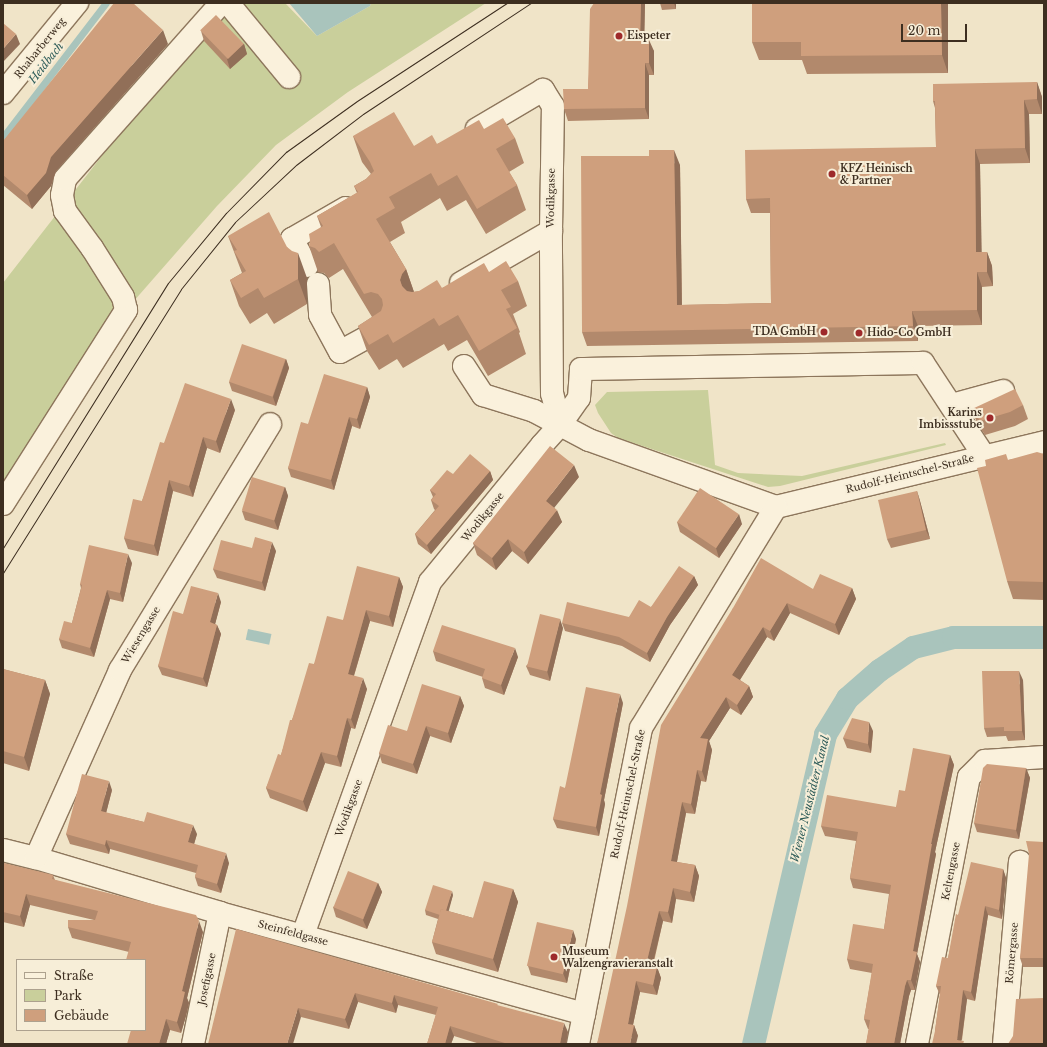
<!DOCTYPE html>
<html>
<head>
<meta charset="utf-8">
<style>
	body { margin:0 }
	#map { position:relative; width:1047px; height:1047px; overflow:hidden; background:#f0e4c8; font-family:"Libre Baskerville",serif }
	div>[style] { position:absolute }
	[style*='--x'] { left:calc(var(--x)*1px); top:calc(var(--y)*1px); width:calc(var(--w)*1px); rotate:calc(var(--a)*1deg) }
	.green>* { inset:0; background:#c9cf9b }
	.water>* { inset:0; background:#a9c4bc; transform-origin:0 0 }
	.stream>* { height:7px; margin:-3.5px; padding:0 3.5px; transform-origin:3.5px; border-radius:3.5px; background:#a9c4bc }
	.canal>* { height:23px; margin:-11.5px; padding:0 11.5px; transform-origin:11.5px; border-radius:11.5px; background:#a9c4bc }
	.roads { filter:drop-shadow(1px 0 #8d765c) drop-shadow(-1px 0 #8d765c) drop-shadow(0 1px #8d765c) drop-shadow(0 -1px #8d765c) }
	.minor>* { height:22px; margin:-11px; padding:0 11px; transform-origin:11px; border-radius:11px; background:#faf1dc }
	.tram>* { height:1px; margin:-0.5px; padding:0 0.5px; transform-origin:0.5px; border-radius:0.5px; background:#3d2e20 }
	.wall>* { inset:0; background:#b2896c }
	.shaded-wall>* { inset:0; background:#916f58 }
	.building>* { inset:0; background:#cf9f7d; transform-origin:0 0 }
	.dots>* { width:11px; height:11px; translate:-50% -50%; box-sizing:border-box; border:2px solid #f7eed8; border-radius:50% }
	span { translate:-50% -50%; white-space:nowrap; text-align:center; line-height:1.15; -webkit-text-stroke:4px #f7eed8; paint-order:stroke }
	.poi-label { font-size:10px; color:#3d2e20; font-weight:700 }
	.left { translate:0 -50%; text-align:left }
	.right { translate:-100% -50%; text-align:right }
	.street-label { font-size:10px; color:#3d2e20 }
	.water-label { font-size:11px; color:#2f5d5a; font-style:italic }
	.frame { position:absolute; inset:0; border:4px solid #3d2e20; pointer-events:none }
	.legend { position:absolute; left:16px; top:959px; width:130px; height:72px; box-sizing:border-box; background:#f7eed8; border:1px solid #ada18e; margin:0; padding:5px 7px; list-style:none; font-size:12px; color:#3d2e20 }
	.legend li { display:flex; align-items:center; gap:8px; height:20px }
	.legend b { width:20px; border:1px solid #ada18e }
	.scale { position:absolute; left:901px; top:24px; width:66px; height:18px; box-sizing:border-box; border:2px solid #3d2e20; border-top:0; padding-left:5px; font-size:12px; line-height:14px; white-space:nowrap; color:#3d2e20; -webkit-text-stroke:3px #f7eed8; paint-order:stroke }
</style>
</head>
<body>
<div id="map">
	<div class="green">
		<i style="clip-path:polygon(226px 3px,285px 3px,317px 36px,370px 6px,371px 3px,486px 3px,348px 92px,276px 145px,217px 206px,126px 310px,3px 487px,3px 283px,220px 4px)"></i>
		<i style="clip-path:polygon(708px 390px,715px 465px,738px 473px,802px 476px,945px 443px,946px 445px,780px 486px,768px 487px,618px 438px,611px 433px,598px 413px,595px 405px,607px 392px)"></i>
	</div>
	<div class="water">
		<i style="clip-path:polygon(289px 3px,371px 3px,370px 6px,317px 36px)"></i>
		<i style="left:248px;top:629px;width:24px;height:11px;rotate:12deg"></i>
	</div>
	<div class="stream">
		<i style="--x:3;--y:137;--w:169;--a:-52.5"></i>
	</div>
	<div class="canal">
		<i style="--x:753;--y:1044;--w:318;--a:-76.9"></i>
		<i style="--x:825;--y:734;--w:42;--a:-58.6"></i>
		<i style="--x:847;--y:698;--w:43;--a:-41.2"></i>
		<i style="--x:879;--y:670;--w:41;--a:-34.1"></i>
		<i style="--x:913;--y:647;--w:41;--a:-14"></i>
		<i style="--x:953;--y:637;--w:91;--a:0"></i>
	</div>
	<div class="roads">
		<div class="minor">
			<i style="--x:228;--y:3;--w:96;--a:50.5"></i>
			<i style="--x:3;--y:93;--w:117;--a:-50.6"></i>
			<i style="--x:307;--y:266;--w:31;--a:-119"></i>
			<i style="--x:292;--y:239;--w:62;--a:-29.9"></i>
			<i style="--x:461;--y:283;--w:104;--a:-30"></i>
			<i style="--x:318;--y:284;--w:31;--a:86"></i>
			<i style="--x:320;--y:315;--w:42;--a:61.6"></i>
			<i style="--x:340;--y:352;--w:46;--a:-28.8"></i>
			<i style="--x:464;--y:366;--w:35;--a:57"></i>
			<i style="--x:483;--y:395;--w:53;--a:17.4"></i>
			<i style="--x:534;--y:411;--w:62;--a:27.8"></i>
			<i style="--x:589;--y:440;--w:199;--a:19.7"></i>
			<i style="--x:776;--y:507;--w:276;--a:-13.6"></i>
			<i style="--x:952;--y:405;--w:53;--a:-15.4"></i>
			<i style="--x:560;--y:425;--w:33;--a:-55"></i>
			<i style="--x:579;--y:398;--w:29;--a:-86"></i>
			<i style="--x:581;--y:369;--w:342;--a:-1"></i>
			<i style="--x:923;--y:363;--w:111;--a:56.7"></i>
			<i style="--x:3;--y:504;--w:230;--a:-57.6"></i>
			<i style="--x:126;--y:310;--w:13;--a:-103"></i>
			<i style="--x:123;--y:297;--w:58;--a:-122.3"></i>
			<i style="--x:92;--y:248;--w:46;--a:-126.1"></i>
			<i style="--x:65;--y:211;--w:16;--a:-101"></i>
			<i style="--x:62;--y:195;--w:16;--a:-79"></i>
			<i style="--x:65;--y:179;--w:235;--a:-48.4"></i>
			<i style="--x:3;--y:850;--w:34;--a:14"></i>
			<i style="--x:36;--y:858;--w:192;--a:16.6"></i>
			<i style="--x:220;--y:913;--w:378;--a:15.5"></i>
			<i style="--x:36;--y:858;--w:206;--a:-65.9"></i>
			<i style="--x:120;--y:670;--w:288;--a:-58.6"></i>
			<i style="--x:303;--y:935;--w:375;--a:-70.2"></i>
			<i style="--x:430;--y:582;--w:177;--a:-50.7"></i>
			<i style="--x:542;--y:445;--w:27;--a:-48"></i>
			<i style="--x:560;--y:425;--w:32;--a:-104"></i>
			<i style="--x:552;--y:394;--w:163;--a:-90.4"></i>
			<i style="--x:551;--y:231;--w:125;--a:-89.1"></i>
			<i style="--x:553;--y:106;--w:19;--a:-122"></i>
			<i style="--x:543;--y:90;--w:77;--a:149.4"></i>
			<i style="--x:193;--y:1044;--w:134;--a:-78.4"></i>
			<i style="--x:578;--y:1044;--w:322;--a:-78.7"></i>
			<i style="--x:641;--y:728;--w:259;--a:-58.6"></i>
			<i style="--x:917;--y:1044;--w:272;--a:-79"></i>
			<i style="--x:969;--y:777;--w:23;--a:-45"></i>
			<i style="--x:985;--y:761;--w:59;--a:-3.9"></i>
			<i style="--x:1004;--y:1044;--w:183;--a:-85"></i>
		</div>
	</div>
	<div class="tram">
		<i style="--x:3;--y:548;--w:312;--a:-58.1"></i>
		<i style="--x:168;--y:283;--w:91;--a:-50.4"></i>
		<i style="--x:226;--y:213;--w:86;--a:-45.5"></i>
		<i style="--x:286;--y:152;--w:87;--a:-35.7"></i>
		<i style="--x:357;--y:101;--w:179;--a:-33.2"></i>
		<i style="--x:3;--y:573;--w:335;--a:-57.9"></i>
		<i style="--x:181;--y:289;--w:86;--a:-51.1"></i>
		<i style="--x:235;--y:222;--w:83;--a:-43.1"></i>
		<i style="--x:296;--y:165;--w:84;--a:-37.3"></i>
		<i style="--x:363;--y:114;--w:201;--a:-33.5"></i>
	</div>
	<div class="wall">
		<i style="clip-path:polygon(594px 3px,645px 3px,644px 40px,654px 51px,654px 75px,649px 75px,649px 119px,568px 121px,564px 109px,588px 89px)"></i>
		<i style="clip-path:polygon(660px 3px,676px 3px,676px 9px,662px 10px)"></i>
		<i style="clip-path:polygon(752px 3px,948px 3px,948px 73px,807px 74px,802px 60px,759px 60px,752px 42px)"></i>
		<i style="clip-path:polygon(201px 31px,244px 44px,247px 54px,230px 69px,204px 41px)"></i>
		<i style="clip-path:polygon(168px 44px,56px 171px,51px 186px,32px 209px,3px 185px,3px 141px)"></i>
		<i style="clip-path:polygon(1037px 82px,1042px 97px,1042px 114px,1029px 114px,1030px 163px,980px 164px,981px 252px,987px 252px,992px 266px,993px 286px,982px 287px,982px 325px,918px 326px,918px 341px,587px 346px,582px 332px,649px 156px,680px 165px,682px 305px,771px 303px,770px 213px,751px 213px,746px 199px,936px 147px,935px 108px,933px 101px)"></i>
		<i style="clip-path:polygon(484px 129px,515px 138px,524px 163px,509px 172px,517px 185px,526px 210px,486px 234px,466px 200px,447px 211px,440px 198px,401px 222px,405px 233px,390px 242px,406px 269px,414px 292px,442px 288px,489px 272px,518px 281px,527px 306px,513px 314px,520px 332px,519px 333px,526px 354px,488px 376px,467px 340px,448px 351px,444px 344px,403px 368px,397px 359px,379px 370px,367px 351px,358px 326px,372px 317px,343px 269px,329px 278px,324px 273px,318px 272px,309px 246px,321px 227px,317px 216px,357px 193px,354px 186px,366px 179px,371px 174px,362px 162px,353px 136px,414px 146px,437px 144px)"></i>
		<i style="clip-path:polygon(228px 236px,287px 247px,307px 278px,307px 304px,274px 324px,267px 313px,250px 324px,239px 306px,230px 280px,242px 273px)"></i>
		<i style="clip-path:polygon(286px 359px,289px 368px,276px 406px,232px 391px,229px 382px)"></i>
		<i style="clip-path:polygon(367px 387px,370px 397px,360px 429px,352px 426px,334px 490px,291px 477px,288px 468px,308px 424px)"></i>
		<i style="clip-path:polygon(1023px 405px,1028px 419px,1015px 426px,985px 435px,977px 423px,972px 409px)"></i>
		<i style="clip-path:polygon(235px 410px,220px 453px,207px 448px,193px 497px,173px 491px,158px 556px,128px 549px,124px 538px,142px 501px,164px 443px)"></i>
		<i style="clip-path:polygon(1044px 454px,1044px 600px,1013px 599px,1007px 581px,1008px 460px)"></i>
		<i style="clip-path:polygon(490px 471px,493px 480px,431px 554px,418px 544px,415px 534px,435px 510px,434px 509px,431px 500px,433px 497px,430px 490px,453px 474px)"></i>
		<i style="clip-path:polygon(579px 477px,554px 507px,562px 522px,528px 564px,512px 551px,496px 570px,477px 555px,473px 543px)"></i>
		<i style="clip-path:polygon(285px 487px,288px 496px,278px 530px,245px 520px,242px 511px)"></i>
		<i style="clip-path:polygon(917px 491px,920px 501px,930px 539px,891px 548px,887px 539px)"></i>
		<i style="clip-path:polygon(677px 522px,742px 524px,719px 558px,680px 532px)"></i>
		<i style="clip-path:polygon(276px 551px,265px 591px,217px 578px,213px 569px)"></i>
		<i style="clip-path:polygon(132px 563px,123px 602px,110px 599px,94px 657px,62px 648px,59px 639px,72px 623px,81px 588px,80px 584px)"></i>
		<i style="clip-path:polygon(694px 576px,698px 585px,670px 625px,650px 662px,622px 646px,565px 631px,562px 623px,629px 617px,651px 607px)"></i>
		<i style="clip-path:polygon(399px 577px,403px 587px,393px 627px,370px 621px,354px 676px,367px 689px,355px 729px,351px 728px,341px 767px,325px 763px,307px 812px,270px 798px,266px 788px,281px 755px,292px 720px,314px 664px,343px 620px)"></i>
		<i style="clip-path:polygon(852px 588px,856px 599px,839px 635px,790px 613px,774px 641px,767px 637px,740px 680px,749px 686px,753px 697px,741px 715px,730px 708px,709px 741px,712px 750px,706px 782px,701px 781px,695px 814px,686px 813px,677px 862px,695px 865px,699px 876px,694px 902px,676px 899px,672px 923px,663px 921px,653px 966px,657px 967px,661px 978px,657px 995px,640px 992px,633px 1025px,634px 1025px,638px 1036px,597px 1044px,733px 608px,813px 589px)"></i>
		<i style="clip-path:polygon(221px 602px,215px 624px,217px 625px,221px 634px,207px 687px,162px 675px,158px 666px,183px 614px)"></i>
		<i style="clip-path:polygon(563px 628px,550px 681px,530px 675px,526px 666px)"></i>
		<i style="clip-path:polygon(433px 651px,518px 657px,504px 695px,485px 688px,482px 678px,483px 677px,436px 661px)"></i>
		<i style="clip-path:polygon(3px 669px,45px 680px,50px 694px,29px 771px,3px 763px)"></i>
		<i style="clip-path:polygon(1023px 680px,1025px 740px,1008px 741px,1006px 736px,987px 737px,984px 728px)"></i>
		<i style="clip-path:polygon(460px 696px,464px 706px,451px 743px,430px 736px,417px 774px,382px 763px,379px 753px,407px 731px)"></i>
		<i style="clip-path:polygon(623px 703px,604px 800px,605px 804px,599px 836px,557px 828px,553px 819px,565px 788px)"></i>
		<i style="clip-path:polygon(873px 731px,871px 753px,847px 748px,843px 738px)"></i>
		<i style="clip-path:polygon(950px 755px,954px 765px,935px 852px,936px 854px,917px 954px,920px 962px,915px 990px,911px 990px,909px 996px,900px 1044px,866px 1044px,869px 1029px,868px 1029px,864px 1019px,872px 973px,850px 969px,847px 959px,884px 929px,889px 894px,853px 888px,850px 878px,856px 841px,825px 836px,821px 826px,896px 807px,905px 791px)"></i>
		<i style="clip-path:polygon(1026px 768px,1030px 778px,1019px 839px,977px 832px,974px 823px)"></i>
		<i style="clip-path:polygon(112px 790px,106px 813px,144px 822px,197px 834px,194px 844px,229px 863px,221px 893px,198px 886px,195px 877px,196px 873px,110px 849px,109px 854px,70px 844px,66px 834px)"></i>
		<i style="clip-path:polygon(1044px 842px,1044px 967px,1023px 967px,1020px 958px)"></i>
		<i style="clip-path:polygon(3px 863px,53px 875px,55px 880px,203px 932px,187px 998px,189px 1003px,186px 1016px,181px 1033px,170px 1030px,166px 1044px,127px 1044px,145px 1030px,129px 952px,72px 938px,68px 927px,94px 920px,30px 905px,24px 927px,3px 922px,3px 923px)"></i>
		<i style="clip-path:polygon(1003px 869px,1006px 878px,1002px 919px,988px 915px,975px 1001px,967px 999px,962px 1040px,935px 1031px,940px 995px,936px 986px,948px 958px,958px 915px)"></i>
		<i style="clip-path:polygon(378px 883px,382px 892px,367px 929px,336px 917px,333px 907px)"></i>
		<i style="clip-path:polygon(513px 889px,518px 902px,498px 972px,436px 954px,432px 942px,438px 919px,426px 915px,425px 910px,453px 895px,448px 911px,473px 918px)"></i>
		<i style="clip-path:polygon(236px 929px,498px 1006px,568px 1032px,566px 1044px,480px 1044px,454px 1036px,451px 1044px,427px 1044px,436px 1015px,398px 1005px,396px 1013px,358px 1002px,349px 1029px,301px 1017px)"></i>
		<i style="clip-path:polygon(576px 939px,567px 983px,531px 975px,528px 966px)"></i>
	</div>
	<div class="shaded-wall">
		<i style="clip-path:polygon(641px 3px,645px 3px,644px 51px,640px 40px)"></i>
		<i style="clip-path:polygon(674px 3px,676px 3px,676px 9px)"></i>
		<i style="clip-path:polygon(941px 3px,948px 3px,948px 73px,942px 55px)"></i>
		<i style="clip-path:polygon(163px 30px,168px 44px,56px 171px,51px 186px,32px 209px,27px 195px,51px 157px)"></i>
		<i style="clip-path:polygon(16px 34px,20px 44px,3px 62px,3px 49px)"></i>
		<i style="clip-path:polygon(649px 40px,654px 51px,654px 75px,649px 63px)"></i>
		<i style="clip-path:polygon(244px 44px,247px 54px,230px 69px,227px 59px)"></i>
		<i style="clip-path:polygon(645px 63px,649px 75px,649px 119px,645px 108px)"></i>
		<i style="clip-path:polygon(1037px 82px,1042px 97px,1042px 114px,1037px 99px)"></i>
		<i style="clip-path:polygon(1024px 100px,1029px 114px,1030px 163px,1025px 148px)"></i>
		<i style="clip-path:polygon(975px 149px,980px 164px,982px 266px,976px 252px)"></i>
		<i style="clip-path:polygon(674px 150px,680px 165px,682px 319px,677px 305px)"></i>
		<i style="clip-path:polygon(987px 252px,992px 266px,993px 286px,987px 272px)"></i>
		<i style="clip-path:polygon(298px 253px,307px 278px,307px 304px,298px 279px)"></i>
		<i style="clip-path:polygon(406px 269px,415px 295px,411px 299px,402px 286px,400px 280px,402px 274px)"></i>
		<i style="clip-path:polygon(977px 272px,982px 287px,982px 325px,977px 310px)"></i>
		<i style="clip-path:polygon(912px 311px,918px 326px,918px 341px,913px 326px)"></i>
		<i style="clip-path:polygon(286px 359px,289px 368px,276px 406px,273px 397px)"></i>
		<i style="clip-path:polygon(367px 387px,370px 397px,360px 429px,357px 419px)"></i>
		<i style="clip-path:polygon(231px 399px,235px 410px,220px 453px,216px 441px)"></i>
		<i style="clip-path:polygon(349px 417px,352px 426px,334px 490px,331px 480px)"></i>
		<i style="clip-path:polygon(203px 437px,207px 448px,193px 497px,189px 486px)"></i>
		<i style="clip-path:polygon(574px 465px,579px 477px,550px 513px,546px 501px)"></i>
		<i style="clip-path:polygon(490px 471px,493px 480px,431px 554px,427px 545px)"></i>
		<i style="clip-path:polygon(169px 480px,173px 491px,158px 556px,154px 545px)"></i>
		<i style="clip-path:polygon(285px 487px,288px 496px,278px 530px,274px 520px)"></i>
		<i style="clip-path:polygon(917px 491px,920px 501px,930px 539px,926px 530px)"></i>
		<i style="clip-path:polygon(557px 510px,562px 522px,528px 564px,524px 552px)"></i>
		<i style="clip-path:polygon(739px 514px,742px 524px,719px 558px,716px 548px)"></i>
		<i style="clip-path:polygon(508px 539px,512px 551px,496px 570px,492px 558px)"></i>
		<i style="clip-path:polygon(272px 542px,276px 551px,265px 591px,262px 582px)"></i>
		<i style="clip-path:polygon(128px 554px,132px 563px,123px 602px,120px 593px)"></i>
		<i style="clip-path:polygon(694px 576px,698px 585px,670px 625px,650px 662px,647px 653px,667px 617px)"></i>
		<i style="clip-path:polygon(399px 577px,403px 587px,393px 627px,389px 616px)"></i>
		<i style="clip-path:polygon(852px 588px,856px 599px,839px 635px,835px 624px)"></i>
		<i style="clip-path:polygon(107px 590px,110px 599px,94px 657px,90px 648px)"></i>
		<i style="clip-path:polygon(218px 593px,221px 602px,213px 632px,210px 622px)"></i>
		<i style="clip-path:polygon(787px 603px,790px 613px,774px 641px,770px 631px)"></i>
		<i style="clip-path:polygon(366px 610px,370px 621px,351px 685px,348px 674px)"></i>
		<i style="clip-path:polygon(560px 619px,563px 628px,550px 681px,547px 671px)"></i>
		<i style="clip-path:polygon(217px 625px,221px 634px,207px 687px,203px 678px)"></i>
		<i style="clip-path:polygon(763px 627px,767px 637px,736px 686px,732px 675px)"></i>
		<i style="clip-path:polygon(515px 648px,518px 657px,504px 695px,501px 685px)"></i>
		<i style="clip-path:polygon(1019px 671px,1023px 680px,1025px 740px,1022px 731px)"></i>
		<i style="clip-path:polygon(363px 678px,367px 689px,355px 729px,351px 719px)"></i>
		<i style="clip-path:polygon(45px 680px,50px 694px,29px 771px,24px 757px)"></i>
		<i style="clip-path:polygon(749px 686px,753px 697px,741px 715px,737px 705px)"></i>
		<i style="clip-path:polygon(620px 694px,623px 703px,604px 800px,605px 804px,599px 836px,596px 827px,600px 794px)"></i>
		<i style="clip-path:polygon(460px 696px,464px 706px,451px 743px,448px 733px)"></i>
		<i style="clip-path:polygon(726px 697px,730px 708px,709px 741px,712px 750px,706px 782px,702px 771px,700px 738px)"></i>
		<i style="clip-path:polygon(347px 718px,351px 728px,341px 767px,337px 756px)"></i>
		<i style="clip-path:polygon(869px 722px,873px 731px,871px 753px,868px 744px)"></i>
		<i style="clip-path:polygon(426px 726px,430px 736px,417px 774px,413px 764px)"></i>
		<i style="clip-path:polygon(321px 752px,325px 763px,307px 812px,303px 801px)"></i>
		<i style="clip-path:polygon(950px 755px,954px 765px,935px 852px,936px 854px,917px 954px,920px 962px,915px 990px,911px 980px,913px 951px,931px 844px)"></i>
		<i style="clip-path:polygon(1026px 768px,1030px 778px,1019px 839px,1016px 830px)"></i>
		<i style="clip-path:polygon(697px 770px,701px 781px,695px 814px,691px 804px)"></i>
		<i style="clip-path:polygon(109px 781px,112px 790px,104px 821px,101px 811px)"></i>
		<i style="clip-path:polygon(682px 802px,686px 813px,675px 872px,671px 861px)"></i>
		<i style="clip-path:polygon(193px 825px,197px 834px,192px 851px,188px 842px)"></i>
		<i style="clip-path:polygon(106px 840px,110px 849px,109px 854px,105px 845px)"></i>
		<i style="clip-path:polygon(226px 853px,229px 863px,221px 893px,217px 884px)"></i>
		<i style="clip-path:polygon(695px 865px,699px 876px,694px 902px,690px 892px)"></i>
		<i style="clip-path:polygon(1003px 869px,1006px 878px,1002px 919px,999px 910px)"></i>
		<i style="clip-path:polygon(378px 883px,382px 892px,367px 929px,363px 920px)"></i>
		<i style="clip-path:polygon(673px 888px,676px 899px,672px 923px,668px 912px)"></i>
		<i style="clip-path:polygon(513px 889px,518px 902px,498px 972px,493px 959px)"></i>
		<i style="clip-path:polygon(452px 891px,453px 895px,446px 921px,444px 916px)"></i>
		<i style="clip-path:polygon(26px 894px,30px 905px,24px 927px,20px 916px)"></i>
		<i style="clip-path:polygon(985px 906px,988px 915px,975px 1001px,971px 992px)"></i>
		<i style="clip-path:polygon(659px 911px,663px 921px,650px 975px,646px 965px)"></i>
		<i style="clip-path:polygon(199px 921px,203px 932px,187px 998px,189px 1003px,186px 1016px,181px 1033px,177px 1022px,182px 991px)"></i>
		<i style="clip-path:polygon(573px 930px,576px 939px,567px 983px,563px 973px)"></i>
		<i style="clip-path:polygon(657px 967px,661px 978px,657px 995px,653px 985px)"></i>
		<i style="clip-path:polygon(907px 980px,911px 990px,909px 996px,900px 1044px,894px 1044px,905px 986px)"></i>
		<i style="clip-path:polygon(636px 981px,640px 992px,631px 1034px,628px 1024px)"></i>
		<i style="clip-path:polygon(963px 990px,967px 999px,961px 1044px,957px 1040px)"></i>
		<i style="clip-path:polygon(355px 993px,358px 1002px,349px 1029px,345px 1019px)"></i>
		<i style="clip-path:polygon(394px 995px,398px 1005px,396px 1013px,392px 1003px)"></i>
		<i style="clip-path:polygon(298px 1008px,301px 1017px,293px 1044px,287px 1044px)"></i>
		<i style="clip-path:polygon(166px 1019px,170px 1030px,166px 1044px,159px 1044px)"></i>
		<i style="clip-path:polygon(564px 1023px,568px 1032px,566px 1044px,560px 1044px)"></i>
		<i style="clip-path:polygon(634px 1025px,638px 1036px,636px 1044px,630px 1044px)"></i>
		<i style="clip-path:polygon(450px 1026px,454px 1036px,451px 1044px,445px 1044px)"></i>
	</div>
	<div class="building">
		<i style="clip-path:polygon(114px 3px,133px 3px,163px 30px,51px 157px,46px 173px,27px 195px,3px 175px,3px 141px)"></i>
		<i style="clip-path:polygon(594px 3px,641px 3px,640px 40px,649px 40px,649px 63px,645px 63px,645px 108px,564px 109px,563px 89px,588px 89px,590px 9px)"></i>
		<i style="clip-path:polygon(752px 3px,941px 3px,942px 55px,801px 56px,801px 42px,752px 42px)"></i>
		<i style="left:216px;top:15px;width:40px;height:22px;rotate:46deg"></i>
		<i style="clip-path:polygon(3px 23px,16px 34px,3px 49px)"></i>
		<i style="clip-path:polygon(1037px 82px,1037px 99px,1024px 100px,1025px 148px,975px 149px,976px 252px,987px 252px,987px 272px,977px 272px,977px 310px,912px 311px,913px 326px,582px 332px,581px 156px,649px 156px,649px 150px,674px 150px,677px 305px,771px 303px,770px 198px,746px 199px,745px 150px,936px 147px,935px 101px,933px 101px,933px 84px)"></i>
		<i style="clip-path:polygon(394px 112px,414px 146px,432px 135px,437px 144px,479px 120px,484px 129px,503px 118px,515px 138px,496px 149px,517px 185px,477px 209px,457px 175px,438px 186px,431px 173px,389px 197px,395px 208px,376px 219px,406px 269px,402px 274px,400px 280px,402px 286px,407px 291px,412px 292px,419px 291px,437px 280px,442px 288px,484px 263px,489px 272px,506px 261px,518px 281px,501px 290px,511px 307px,506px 309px,517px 328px,479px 351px,458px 315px,439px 326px,434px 318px,393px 343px,388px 334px,369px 345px,358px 326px,381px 311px,383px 305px,382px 299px,378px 294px,371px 292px,364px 294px,334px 243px,319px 252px,315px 248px,309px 246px,310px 240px,309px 234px,323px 226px,317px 216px,358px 192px,354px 186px,366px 179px,374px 171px,370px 162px,353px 136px)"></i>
		<i style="clip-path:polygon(269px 212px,287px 247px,292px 251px,298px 253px,298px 279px,264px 298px,258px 288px,241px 298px,230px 280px,246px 271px,234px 251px,237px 250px,228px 236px)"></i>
		<i style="left:242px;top:344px;width:46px;height:40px;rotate:19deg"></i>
		<i style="clip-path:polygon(324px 374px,367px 387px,357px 419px,349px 417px,331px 480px,288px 468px,301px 422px,308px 424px)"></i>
		<i style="clip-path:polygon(185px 383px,231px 399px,216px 441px,203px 437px,189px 486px,169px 480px,154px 545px,124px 538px,133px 499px,142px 501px,160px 442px,164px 443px)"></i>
		<i style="clip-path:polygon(1015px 389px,1023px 405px,1010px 412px,980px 421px,972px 409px)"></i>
		<i style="clip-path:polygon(550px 446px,574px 465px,546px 501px,557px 510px,524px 552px,508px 539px,492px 558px,473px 543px)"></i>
		<i style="clip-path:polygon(1037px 452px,1044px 454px,1044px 582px,1007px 581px,977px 468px,986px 466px,985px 460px,1006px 454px,1008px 460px)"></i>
		<i style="clip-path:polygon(470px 454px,490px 471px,427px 545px,415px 534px,439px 506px,431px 500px,436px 494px,430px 490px,447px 470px,453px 474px)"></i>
		<i style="left:252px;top:477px;width:34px;height:35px;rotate:17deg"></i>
		<i style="left:700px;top:488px;width:47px;height:41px;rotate:34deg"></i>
		<i style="left:917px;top:491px;width:40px;height:40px;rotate:77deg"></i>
		<i style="clip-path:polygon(255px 537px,272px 542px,262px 582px,213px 569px,221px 540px,252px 548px)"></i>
		<i style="clip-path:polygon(89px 545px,128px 554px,120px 593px,107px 590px,90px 648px,59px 639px,64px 621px,72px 623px,82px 585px,80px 584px)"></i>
		<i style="clip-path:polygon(761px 558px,813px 589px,820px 574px,852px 588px,835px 624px,787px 603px,770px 631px,763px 627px,732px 675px,749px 686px,737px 705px,726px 697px,700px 738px,708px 739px,702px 771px,697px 770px,691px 804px,682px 802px,671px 861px,695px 865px,690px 892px,673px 888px,668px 912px,659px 911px,646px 965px,657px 967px,653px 985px,636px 981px,628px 1024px,634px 1025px,630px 1044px,597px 1044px,627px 906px,661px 725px,733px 608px)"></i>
		<i style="clip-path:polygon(357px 566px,399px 577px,389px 616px,366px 610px,348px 674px,363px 678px,351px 719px,347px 718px,337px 756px,321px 752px,303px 801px,266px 788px,278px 754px,281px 755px,290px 720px,292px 720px,309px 663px,314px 664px,327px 616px,343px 620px)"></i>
		<i style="clip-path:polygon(679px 566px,694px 576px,667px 617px,647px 653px,619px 637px,562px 623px,567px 602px,629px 617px,639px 600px,651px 607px)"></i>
		<i style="clip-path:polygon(191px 586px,218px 593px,210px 622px,217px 625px,203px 678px,158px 666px,173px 611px,183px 614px)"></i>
		<i style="left:540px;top:614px;width:21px;height:54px;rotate:14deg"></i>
		<i style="clip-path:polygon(442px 625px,515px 648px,501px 685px,482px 678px,485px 669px,433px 651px)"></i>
		<i style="clip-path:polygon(3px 669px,45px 680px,24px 757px,3px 751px)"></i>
		<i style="clip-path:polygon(982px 671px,1019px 671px,1022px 731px,1004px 731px,1004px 727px,984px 728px)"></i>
		<i style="clip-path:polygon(422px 684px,460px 696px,448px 733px,426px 726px,413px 764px,379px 753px,388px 725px,407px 731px)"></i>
		<i style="clip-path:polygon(586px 687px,620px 694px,600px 794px,602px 795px,596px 827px,553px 819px,560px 786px,565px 788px)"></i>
		<i style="clip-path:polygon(852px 718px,869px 722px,868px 744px,843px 738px)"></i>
		<i style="clip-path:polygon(913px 748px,950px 755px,931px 844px,932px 844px,913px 951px,917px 952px,911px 980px,907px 980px,905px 986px,894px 1044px,866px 1044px,870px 1020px,864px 1019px,873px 964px,847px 959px,853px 924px,884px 929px,891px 885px,850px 878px,858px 832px,821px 826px,827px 795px,896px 807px,899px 790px,905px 791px)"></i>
		<i style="clip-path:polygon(987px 764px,1026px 768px,1016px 830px,974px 823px,983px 768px)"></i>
		<i style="clip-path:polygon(82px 774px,109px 781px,101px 811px,144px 822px,147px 812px,193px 825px,188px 842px,226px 853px,217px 884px,195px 877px,198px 865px,106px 840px,105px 845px,66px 834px)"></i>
		<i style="clip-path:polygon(1026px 841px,1044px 842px,1044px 958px,1020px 958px,1029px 854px)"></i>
		<i style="clip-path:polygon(971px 862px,1003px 869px,999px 910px,985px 906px,971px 992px,963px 990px,957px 1040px,964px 1041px,963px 1044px,932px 1044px,935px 1031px,941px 986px,936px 986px,942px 957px,948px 958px,956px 914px,958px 915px)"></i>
		<i style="clip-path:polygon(3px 863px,53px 875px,52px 879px,196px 915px,199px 921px,182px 991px,185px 992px,182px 1005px,177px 1022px,166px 1019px,159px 1044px,127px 1044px,131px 1030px,145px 1030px,145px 960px,126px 960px,131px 942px,68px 927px,68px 920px,95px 920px,98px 911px,26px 894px,20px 916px,3px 912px)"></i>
		<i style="left:348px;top:871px;width:32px;height:39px;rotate:22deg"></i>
		<i style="clip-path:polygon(484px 881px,513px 889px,493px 959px,432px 942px,441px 909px,473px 918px)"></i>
		<i style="clip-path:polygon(433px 885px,452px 891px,446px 911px,441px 909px,440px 915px,425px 910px)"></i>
		<i style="left:537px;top:922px;width:37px;height:45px;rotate:13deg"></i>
		<i style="clip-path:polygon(236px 929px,453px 991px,498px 1004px,497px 1005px,564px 1023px,560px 1044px,508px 1044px,450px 1026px,445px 1044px,427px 1044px,438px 1007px,394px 995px,392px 1003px,355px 993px,345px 1019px,298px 1008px,287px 1044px,208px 1044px)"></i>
		<i style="clip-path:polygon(1044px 998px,1044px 1044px,1008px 1044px,1013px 1036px,1016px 999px)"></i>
	</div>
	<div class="dots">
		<i style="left:619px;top:36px;background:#9e2a2b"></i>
		<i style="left:832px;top:174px;background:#9e2a2b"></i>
		<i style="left:824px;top:332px;background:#9e2a2b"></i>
		<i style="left:859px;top:333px;background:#9e2a2b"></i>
		<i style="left:990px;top:418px;background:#9e2a2b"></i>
		<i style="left:554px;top:957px;background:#9e2a2b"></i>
	</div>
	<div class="poi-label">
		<span class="left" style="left:627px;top:36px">Eispeter</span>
		<span class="left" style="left:840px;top:174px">KFZ Heinisch<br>&amp; Partner</span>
		<span class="right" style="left:816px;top:332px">TDA GmbH</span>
		<span class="left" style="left:867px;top:333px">Hido-Co GmbH</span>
		<span class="right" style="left:982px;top:418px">Karins<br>Imbissstube</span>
		<span class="left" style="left:562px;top:957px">Museum<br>Walzengravieranstalt</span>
	</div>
	<div class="street-label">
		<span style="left:40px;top:48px;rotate:-51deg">Rhabarberweg</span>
		<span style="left:551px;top:198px;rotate:-89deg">Wodikgasse</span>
		<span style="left:910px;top:474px;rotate:-14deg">Rudolf-Heintschel-Straße</span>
		<span style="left:483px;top:517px;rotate:-51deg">Wodikgasse</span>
		<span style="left:141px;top:635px;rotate:-59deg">Wiesengasse</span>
		<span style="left:628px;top:794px;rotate:-78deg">Rudolf-Heintschel-Straße</span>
		<span style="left:349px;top:808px;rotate:-70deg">Wodikgasse</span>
		<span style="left:951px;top:871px;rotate:-79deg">Keltengasse</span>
		<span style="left:293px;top:933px;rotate:15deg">Steinfeldgasse</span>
		<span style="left:1012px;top:953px;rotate:-85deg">Römergasse</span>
		<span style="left:207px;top:979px;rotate:-78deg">Josefigasse</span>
	</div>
	<div class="water-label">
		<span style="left:46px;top:63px;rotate:-52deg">Heidbach</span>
		<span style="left:810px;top:799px;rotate:-76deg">Wiener Neustädter Kanal</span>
	</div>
	<div class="frame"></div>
	<ul class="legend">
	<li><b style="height:5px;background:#faf1dc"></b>Straße</li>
	<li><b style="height:11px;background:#c9cf9b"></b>Park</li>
	<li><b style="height:11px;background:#cf9f7d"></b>Gebäude</li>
	</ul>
	<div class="scale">20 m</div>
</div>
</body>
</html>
